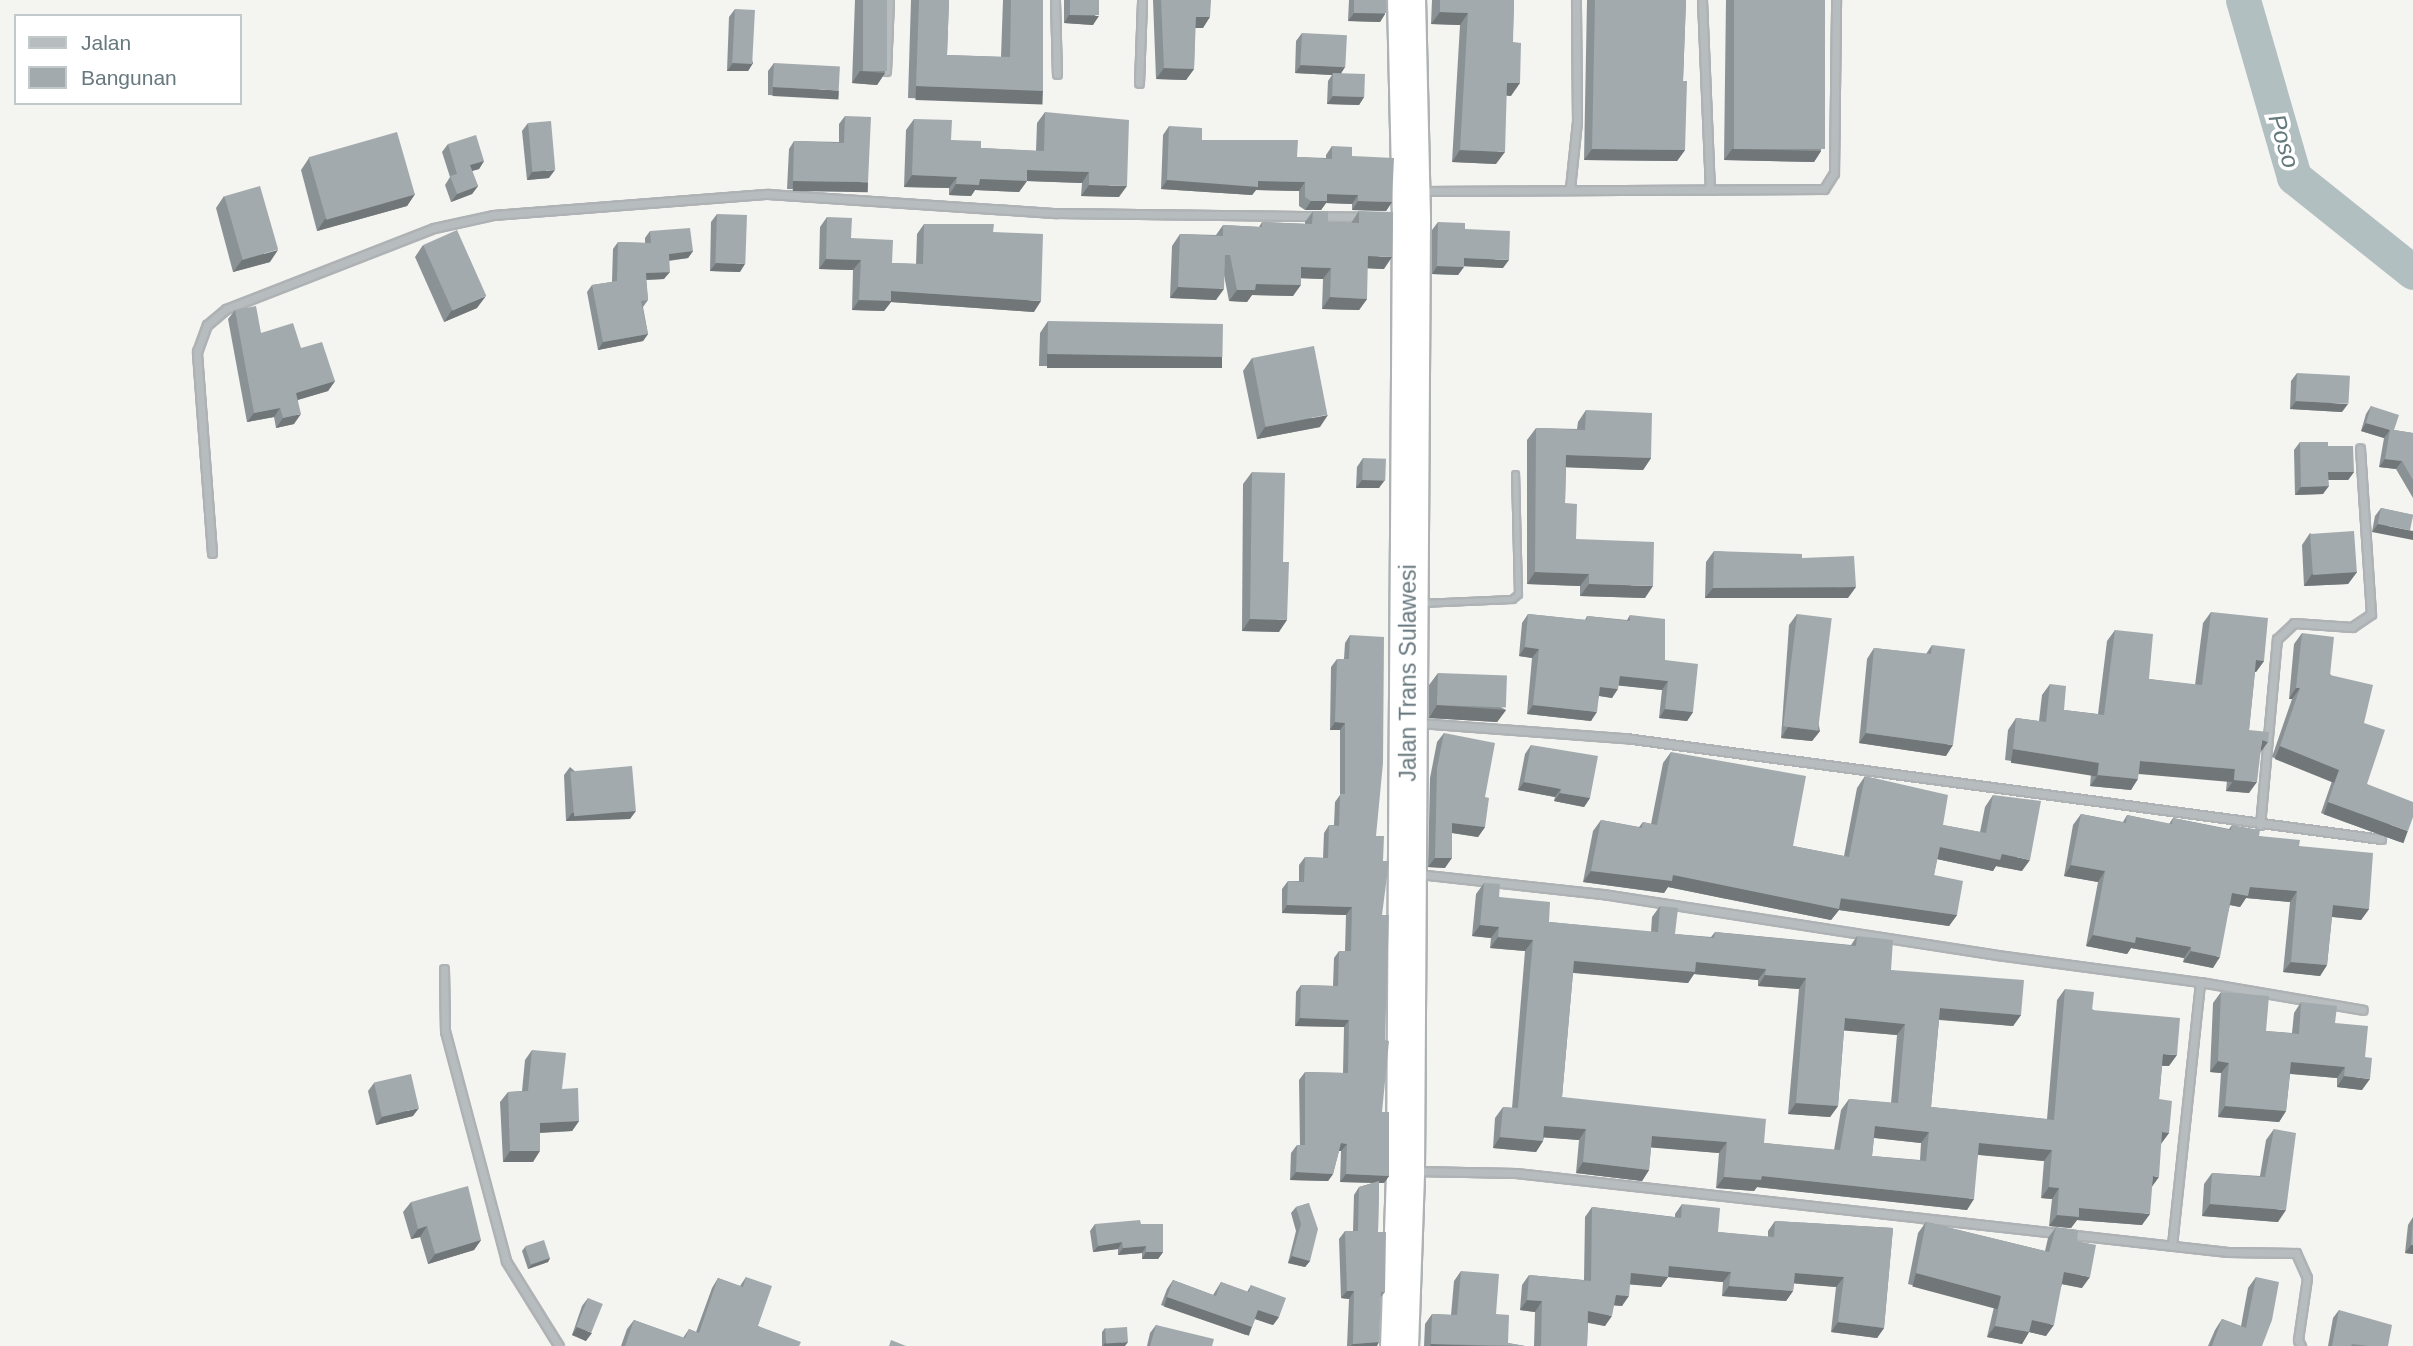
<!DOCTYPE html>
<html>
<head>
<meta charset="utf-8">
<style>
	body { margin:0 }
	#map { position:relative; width:2413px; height:1346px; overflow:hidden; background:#f4f4f1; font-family:Arial,sans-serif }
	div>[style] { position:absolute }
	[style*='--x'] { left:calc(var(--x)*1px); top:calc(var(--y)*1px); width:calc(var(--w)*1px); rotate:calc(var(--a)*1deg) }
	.river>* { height:35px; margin:-17.5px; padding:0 17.5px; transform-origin:17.5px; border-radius:17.5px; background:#b2bfc1 }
	.roads { filter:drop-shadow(2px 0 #aeb2b4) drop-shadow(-2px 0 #aeb2b4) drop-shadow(0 2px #aeb2b4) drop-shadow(0 -2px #aeb2b4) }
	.lane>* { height:5px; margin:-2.5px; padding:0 2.5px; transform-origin:2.5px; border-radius:2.5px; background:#b7bdbf }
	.street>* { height:7px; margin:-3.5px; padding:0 3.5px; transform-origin:3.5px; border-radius:3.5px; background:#b7bdbf }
	.highway>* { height:37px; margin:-18.5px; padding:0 18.5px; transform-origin:18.5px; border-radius:18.5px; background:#fff }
	.wall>* { inset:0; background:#8b9295 }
	.shaded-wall>* { inset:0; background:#717779; transform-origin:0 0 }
	.building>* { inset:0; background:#a2aaad; transform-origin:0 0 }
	span { translate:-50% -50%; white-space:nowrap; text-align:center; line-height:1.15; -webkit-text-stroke:7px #fff; paint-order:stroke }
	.street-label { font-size:23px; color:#67787e }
	.water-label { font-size:24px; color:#63797b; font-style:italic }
	.legend { position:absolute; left:14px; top:14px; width:228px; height:91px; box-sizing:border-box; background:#fff; border:2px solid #c2c9cb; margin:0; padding:9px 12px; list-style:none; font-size:21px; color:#67787e }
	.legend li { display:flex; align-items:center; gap:14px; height:35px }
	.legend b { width:35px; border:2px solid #c2c9cb }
</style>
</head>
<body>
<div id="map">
	<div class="river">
		<i style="--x:2243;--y:0;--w:184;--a:73.9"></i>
		<i style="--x:2294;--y:177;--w:152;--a:38.6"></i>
	</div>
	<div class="roads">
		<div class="lane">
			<i style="--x:1421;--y:603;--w:91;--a:-2.5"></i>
			<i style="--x:1512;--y:599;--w:8;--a:-40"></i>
			<i style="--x:1518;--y:594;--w:120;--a:-91.4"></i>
		</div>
		<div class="street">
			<i style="--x:1055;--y:0;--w:74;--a:88.5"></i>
			<i style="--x:1702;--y:0;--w:190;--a:87.6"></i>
			<i style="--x:886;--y:71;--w:71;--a:-87.6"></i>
			<i style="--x:1139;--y:83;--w:83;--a:-87.9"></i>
			<i style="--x:1570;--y:188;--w:67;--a:-84"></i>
			<i style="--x:1577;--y:121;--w:121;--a:-90.5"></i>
			<i style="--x:1420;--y:191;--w:404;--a:-0.3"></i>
			<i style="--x:1824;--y:189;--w:19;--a:-58"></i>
			<i style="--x:1834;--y:173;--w:173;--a:-89.3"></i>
			<i style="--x:212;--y:553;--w:202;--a:-94.3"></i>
			<i style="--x:197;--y:352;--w:29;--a:-70"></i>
			<i style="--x:207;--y:325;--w:25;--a:-40"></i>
			<i style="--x:226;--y:309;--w:223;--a:-21.3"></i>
			<i style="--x:434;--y:228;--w:60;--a:-12.4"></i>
			<i style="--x:493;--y:215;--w:276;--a:-4.4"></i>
			<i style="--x:768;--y:194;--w:289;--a:3.8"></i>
			<i style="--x:1056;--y:213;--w:308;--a:0.7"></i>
			<i style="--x:1419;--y:723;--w:207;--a:4.2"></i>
			<i style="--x:1625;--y:738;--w:763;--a:7.61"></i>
			<i style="--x:2260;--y:825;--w:187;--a:-84.8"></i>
			<i style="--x:2277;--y:639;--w:23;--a:-43"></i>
			<i style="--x:2294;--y:623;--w:58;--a:3.9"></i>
			<i style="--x:2352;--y:627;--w:23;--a:-34"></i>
			<i style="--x:2371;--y:614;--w:166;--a:-93.8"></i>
			<i style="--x:1418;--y:874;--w:186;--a:6.2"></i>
			<i style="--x:1603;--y:894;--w:399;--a:8.8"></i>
			<i style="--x:1997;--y:955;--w:205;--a:7.6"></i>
			<i style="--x:2200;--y:982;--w:165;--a:9.7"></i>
			<i style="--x:444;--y:969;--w:62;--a:89.1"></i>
			<i style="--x:445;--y:1031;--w:238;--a:75.1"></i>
			<i style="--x:506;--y:1261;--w:100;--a:58.1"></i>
			<i style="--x:1415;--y:1171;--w:101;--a:1.1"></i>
			<i style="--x:1516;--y:1173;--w:716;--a:6.33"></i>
			<i style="--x:2228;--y:1252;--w:68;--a:0.8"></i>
			<i style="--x:2296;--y:1253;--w:27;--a:66"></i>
			<i style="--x:2307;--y:1278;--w:63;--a:98.3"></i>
			<i style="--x:2298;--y:1340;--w:7;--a:63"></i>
			<i style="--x:2172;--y:1245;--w:264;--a:-83.9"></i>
		</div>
		<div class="highway">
			<i style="--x:1399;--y:1346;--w:175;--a:-88"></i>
			<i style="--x:1405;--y:1171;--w:953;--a:-89.64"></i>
			<i style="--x:1411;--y:218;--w:218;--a:-91.3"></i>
		</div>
	</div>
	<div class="wall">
		<i style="clip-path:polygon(855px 0,887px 0,885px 73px,877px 85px,852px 83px)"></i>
		<i style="clip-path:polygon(911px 0,949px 0,947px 55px,1001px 57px,1003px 0,1043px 0,1043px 91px,1034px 103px,908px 98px)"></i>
		<i style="clip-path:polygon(1064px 0,1099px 0,1093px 25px,1064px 23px)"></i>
		<i style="clip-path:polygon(1153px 0,1211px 0,1203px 28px,1195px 28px,1194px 69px,1186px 80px,1156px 79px)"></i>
		<i style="clip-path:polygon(1349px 0,1386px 0,1385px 14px,1380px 22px,1348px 21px)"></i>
		<i style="clip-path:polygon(1432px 0,1514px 0,1511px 96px,1506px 95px,1496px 164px,1452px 162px,1460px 25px,1431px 24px)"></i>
		<i style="clip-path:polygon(1587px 0,1686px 0,1683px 81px,1685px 150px,1677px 161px,1584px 160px)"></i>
		<i style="clip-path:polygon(1726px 0,1825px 0,1821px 151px,1814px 162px,1724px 160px)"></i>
		<i style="clip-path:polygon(735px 9px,753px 63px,748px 71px,727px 71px,729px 17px)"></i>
		<i style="clip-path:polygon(1302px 33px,1345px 67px,1341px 73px,1364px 97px,1359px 105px,1327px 104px,1328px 81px,1332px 75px,1295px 73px,1296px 41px)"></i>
		<i style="clip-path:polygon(774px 63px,834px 98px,768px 95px,768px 71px)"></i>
		<i style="clip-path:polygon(1045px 112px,1119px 197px,1081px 196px,1082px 183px,1027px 181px,1019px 192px,975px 190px,971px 196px,949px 195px,949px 188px,904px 187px,906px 130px,914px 119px,951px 140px,981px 148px,1036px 151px,1037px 123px)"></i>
		<i style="clip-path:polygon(845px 116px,863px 190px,787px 189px,789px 149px,794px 141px,839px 142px,839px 124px)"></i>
		<i style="clip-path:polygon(528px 123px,549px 178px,527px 180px,522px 131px)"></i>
		<i style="clip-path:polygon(1169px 126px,1202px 140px,1297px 157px,1326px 158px,1326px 155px,1332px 146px,1352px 156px,1392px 202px,1386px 211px,1352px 210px,1352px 204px,1326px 203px,1321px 210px,1305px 210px,1299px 206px,1299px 191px,1256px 190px,1252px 195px,1161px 189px,1163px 135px)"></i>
		<i style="clip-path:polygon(448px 144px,484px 161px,479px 169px,472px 171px,478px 186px,472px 194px,451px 202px,445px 185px,450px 177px,442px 152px)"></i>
		<i style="clip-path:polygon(309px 158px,415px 194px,407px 206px,317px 231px,301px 170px)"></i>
		<i style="clip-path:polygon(224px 196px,270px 262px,233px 272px,216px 208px)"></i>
		<i style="clip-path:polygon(1313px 211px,1328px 222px,1351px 223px,1359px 211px,1384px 269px,1367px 268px,1367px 299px,1359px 310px,1322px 309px,1323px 279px,1301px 278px,1293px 296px,1252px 295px,1247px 302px,1229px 301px,1224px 275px,1216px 300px,1170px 298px,1172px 246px,1180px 234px,1216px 235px,1223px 225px,1259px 227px,1262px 222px,1305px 224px,1305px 222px)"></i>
		<i style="clip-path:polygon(717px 214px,740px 272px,710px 271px,711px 222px)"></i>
		<i style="clip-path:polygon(827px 217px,851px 238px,892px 263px,916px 264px,917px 234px,924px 224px,993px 232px,1034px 312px,891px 302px,884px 311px,852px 310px,853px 270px,819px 269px,820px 227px)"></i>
		<i style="clip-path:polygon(1438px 222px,1465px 229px,1503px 268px,1464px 266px,1458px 275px,1432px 274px,1432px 230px)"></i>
		<i style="clip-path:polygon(650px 231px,693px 251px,688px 258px,669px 261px,664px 279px,646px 280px,648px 300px,643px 307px,648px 334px,643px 341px,598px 350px,587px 292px,592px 285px,612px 282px,613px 249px,618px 242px,645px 243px,645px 238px)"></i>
		<i style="clip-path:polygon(423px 245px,477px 308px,444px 322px,415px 257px)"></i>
		<i style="clip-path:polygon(235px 310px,261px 333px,301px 348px,335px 381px,328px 391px,298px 400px,294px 424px,276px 428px,274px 417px,247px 422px,228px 319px)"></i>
		<i style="clip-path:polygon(1048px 321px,1213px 367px,1039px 366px,1040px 333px)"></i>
		<i style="clip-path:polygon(1252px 358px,1320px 427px,1257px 439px,1243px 371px)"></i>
		<i style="clip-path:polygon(2297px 373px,2342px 412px,2290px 409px,2291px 381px)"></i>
		<i style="clip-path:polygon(2371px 406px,2394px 430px,2413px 433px,2413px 498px,2396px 469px,2379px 467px,2384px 438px,2361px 431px,2366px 414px)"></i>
		<i style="clip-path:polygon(1586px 410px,1651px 458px,1643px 470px,1566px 467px,1565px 503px,1576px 539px,1645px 598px,1580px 596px,1580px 586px,1527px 584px,1527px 440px,1536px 428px,1577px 429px,1578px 422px)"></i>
		<i style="clip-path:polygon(2300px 442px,2328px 446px,2354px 472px,2348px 480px,2328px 480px,2323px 494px,2295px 495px,2294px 450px)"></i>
		<i style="clip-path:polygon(1363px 458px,1379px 488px,1356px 488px,1357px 467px)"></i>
		<i style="clip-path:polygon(1252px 472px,1279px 632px,1242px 631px,1243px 484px)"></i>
		<i style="clip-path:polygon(2381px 508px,2413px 515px,2372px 532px,2375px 516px)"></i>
		<i style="clip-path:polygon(2310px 533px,2357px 572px,2348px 584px,2304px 586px,2302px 545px)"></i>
		<i style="clip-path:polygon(1714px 551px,1802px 558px,1848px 598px,1705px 598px,1706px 562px)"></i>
		<i style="clip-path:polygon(2211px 612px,2264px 661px,2256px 672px,2255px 672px,2249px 730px,2260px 753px,2249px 793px,2226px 791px,2227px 780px,2139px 773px,2131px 790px,2090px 786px,2091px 774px,2005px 760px,2008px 730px,2016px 718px,2039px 721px,2042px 695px,2050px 684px,2064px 710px,2098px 714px,2107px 641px,2115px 630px,2149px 679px,2195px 685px,2203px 623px)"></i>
		<i style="clip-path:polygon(1528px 614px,1585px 620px,1587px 616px,1627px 620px,1630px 615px,1665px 660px,1693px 712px,1687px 721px,1659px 718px,1662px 690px,1618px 685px,1612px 698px,1599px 696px,1591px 721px,1527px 714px,1532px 658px,1519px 656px,1522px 623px)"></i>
		<i style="clip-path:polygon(1797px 614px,1820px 731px,1812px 741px,1781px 738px,1789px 625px)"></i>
		<i style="clip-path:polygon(2302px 633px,2364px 723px,2367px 784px,2400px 842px,2321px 813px,2332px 781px,2272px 757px,2292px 699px,2289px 699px,2294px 644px)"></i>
		<i style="clip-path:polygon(1350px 635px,1376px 836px,1382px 915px,1382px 1112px,1389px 1176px,1384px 1183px,1379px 1183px,1378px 1232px,1385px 1292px,1380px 1298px,1377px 1346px,1347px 1346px,1349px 1299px,1341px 1298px,1339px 1239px,1345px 1231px,1353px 1231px,1354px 1195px,1359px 1187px,1373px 1183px,1340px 1182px,1341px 1151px,1339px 1151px,1333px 1174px,1328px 1181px,1290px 1180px,1291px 1153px,1297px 1145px,1300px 1145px,1299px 1080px,1305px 1072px,1343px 1073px,1344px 1027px,1295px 1026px,1296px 992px,1301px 985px,1333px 986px,1334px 958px,1339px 951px,1345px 951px,1346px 915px,1282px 913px,1282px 889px,1288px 881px,1299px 881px,1299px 865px,1305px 857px,1323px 858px,1324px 833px,1329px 825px,1334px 825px,1335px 802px,1340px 795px,1340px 730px,1330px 730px,1331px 667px,1337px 659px,1344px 659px,1345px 643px)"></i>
		<i style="clip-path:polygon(1932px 645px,1946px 756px,1859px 743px,1867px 659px,1874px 648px,1926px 654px)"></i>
		<i style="clip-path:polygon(1438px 673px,1506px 710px,1497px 722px,1429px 718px,1429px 685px)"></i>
		<i style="clip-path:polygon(1444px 733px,1485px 797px,1485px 827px,1478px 837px,1452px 833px,1445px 868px,1428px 867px,1430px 778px,1437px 742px)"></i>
		<i style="clip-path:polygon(1531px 745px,1590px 798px,1584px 807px,1554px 801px,1555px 797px,1518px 790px,1525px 754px)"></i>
		<i style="clip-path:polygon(1671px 752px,1793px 846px,1844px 856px,1857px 788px,1865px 776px,1943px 825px,1980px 832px,1985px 807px,1993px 795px,2022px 871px,1996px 866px,1993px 871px,1937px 859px,1934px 875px,1957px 915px,1949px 926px,1839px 910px,1831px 920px,1668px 887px,1664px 893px,1583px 882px,1593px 831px,1601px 820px,1639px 827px,1643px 822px,1651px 824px,1663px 763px)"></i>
		<i style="clip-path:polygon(570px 767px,630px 819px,566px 821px,564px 775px)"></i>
		<i style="clip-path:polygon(2081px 814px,2123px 822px,2127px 815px,2169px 824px,2173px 818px,2229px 829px,2232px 825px,2259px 836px,2299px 846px,2369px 909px,2361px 920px,2332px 917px,2327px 965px,2320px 976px,2283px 972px,2290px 902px,2246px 898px,2240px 907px,2230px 905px,2213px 968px,2183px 962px,2184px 958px,2131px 948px,2127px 954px,2086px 946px,2098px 882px,2064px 876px,2073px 825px)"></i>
		<i style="clip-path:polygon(evenodd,1484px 883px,1499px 897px,1549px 922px,1651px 932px,1652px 917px,1660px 906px,1675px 934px,1711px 937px,1715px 932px,1851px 945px,1857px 936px,1891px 970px,2021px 1015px,2013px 1026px,1939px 1020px,1931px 1107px,2047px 1119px,2057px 1000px,2065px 989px,2169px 1066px,2162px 1066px,2159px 1099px,2169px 1133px,2161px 1143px,2142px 1225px,2077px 1220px,2071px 1228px,2049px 1226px,2052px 1199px,2041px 1198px,2044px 1161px,1978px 1155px,1967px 1210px,1757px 1187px,1754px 1191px,1716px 1188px,1719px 1153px,1651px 1147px,1649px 1170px,1642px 1181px,1576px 1173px,1579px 1140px,1544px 1137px,1543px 1141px,1536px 1152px,1493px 1148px,1495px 1118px,1503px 1107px,1512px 1108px,1525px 951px,1490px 948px,1491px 938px,1472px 936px,1476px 894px,1484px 883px,1573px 973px,1688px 983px,1694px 974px,1758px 980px,1758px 986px,1799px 989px,1788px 1114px,1830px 1117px,1838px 1106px,1844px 1030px,1897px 1035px,1891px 1103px,1849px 1099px,1841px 1110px,1834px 1150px,1764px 1143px,1562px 1097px,1573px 973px,1484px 883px,1874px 1138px,1921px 1143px,1920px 1160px,1872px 1156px,1874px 1138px)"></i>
		<i style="clip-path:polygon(2221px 992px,2266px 1031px,2292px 1033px,2294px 1013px,2301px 1002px,2335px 1023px,2362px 1090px,2337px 1087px,2337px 1078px,2290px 1074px,2286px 1111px,2279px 1122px,2218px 1117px,2221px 1073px,2210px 1072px,2213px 1003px)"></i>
		<i style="clip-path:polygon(532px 1050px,562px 1089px,579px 1121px,572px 1131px,540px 1133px,533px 1162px,503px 1162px,500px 1102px,508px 1092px,522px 1091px,525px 1060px)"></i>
		<i style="clip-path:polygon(374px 1083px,413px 1116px,376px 1125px,368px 1091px)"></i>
		<i style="clip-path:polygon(2274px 1129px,2278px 1222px,2202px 1216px,2204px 1184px,2212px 1173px,2260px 1176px,2266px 1140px)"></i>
		<i style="clip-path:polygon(411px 1202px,481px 1240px,474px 1250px,428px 1264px,420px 1237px,411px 1239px,403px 1212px)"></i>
		<i style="clip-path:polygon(1309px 1203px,1310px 1261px,1305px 1267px,1288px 1263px,1296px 1231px,1291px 1213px,1296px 1207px)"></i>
		<i style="clip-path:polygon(1682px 1204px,1718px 1232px,1768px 1237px,1768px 1231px,1775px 1221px,1893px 1228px,1884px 1328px,1877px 1338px,1831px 1332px,1836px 1287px,1794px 1283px,1793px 1291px,1786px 1301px,1722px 1296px,1723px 1282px,1668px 1277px,1661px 1287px,1630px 1284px,1622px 1306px,1614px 1305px,1605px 1326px,1588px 1323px,1587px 1346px,1534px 1346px,1535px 1312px,1520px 1310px,1522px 1285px,1529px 1275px,1584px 1280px,1585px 1217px,1592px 1207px,1675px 1217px,1675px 1214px)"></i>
		<i style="clip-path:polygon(2413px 1217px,2413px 1254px,2405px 1253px,2408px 1225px)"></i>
		<i style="clip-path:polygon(1926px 1222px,2045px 1251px,2048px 1238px,2056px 1227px,2077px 1241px,2082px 1288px,2062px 1284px,2046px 1336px,2029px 1332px,2022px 1344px,1987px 1337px,1994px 1307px,1908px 1284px,1918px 1233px)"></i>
		<i style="clip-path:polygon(1095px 1224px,1141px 1224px,1163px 1252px,1158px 1259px,1142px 1259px,1142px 1253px,1118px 1255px,1118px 1249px,1093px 1252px,1090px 1231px)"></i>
		<i style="clip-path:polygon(525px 1247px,550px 1258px,548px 1262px,528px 1269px,522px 1251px)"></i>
		<i style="clip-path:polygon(1461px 1271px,1496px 1314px,1508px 1343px,1525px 1346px,1424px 1346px,1425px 1324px,1432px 1314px,1451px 1315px,1454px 1281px)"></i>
		<i style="clip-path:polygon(746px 1277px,758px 1326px,799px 1346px,621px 1346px,627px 1329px,634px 1320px,683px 1338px,689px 1329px,696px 1332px,712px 1288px,718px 1278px,740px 1286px)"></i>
		<i style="clip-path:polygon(2256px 1277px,2262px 1346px,2208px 1346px,2215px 1330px,2222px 1319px,2241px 1326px,2248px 1288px)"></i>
		<i style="clip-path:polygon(1173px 1280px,1213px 1295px,1221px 1282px,1247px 1292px,1251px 1285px,1279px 1317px,1273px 1325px,1255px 1319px,1252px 1327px,1246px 1335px,1161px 1305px,1167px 1289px)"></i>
		<i style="clip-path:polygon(588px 1298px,586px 1341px,572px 1335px,582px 1306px)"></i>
		<i style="clip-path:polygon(2339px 1310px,2388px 1346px,2328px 1346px,2333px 1318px)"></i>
		<i style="clip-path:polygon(1156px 1325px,1212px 1346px,1147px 1346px,1150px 1333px)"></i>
		<i style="clip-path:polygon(1105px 1328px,1125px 1346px,1102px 1346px,1102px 1332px)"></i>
	</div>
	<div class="shaded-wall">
		<i style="clip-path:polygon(1440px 12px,1468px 13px,1460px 25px,1431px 24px)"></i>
		<i style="clip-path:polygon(1354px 13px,1385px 14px,1380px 22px,1348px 21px)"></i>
		<i style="clip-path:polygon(1069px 15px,1099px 16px,1093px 25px,1064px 23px)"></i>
		<i style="clip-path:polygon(1196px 17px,1210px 17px,1203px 28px,1188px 28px)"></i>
		<i style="clip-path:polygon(733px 63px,753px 63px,748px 71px,727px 71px)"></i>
		<i style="clip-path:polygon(1301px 65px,1345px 67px,1340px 75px,1333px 73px,1332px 75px,1295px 73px)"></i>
		<i style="clip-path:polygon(1164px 68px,1194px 69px,1186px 80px,1156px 79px)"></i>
		<i style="clip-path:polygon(860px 71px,885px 73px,877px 85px,852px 83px)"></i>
		<i style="clip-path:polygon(1507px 83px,1520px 83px,1511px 96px,1498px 95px)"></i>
		<i style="left:916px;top:86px;width:127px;height:14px;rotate:2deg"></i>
		<i style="left:773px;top:87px;width:66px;height:9px;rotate:3deg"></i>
		<i style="clip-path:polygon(1333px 96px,1364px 97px,1359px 105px,1327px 104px)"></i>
		<i style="clip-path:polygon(1592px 149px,1685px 150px,1677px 161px,1584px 160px)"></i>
		<i style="clip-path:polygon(1732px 149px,1821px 151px,1814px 162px,1724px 160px)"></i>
		<i style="clip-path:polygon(1460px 150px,1505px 152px,1496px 164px,1452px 162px)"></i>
		<i style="clip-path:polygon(484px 161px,479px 169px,464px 173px,470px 165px)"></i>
		<i style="clip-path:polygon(555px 170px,549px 178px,527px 180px,532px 172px)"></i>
		<i style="clip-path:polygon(1027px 170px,1089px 172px,1082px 183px,1027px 181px,1019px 192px,975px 190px,971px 196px,949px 195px,956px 184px)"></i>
		<i style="clip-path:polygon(912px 175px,957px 177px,949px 188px,904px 187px)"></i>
		<i style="clip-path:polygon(1167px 180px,1258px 181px,1305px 182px,1299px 191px,1256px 190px,1252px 195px,1161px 189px)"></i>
		<i style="left:793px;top:181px;width:75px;height:10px;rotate:1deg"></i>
		<i style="clip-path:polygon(1089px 185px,1127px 186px,1119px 197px,1081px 196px)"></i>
		<i style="clip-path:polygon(478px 186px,472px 194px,451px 202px,457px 194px)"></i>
		<i style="clip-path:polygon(415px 194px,407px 206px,317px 231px,325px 219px)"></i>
		<i style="clip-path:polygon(1327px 194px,1358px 195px,1352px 204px,1326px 203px,1321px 210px,1305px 210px,1311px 201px)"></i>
		<i style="clip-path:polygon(1358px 201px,1392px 202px,1386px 211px,1352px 210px)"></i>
		<i style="clip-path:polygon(278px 250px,270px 262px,233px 272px,242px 260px)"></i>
		<i style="clip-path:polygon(693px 251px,688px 258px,663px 261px,669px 254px)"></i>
		<i style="clip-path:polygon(1368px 256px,1392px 257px,1384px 269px,1360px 268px)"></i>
		<i style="clip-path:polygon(1464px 258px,1509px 260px,1503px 268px,1459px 266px)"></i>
		<i style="clip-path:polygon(826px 259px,861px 260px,853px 270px,819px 269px)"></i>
		<i style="clip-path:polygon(716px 263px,745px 264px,740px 272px,710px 271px)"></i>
		<i style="clip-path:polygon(1437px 266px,1464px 267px,1458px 275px,1432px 274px)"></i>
		<i style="clip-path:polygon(1301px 267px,1331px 268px,1323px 279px,1293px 278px)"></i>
		<i style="clip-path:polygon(670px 272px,664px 279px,641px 280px,646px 273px)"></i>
		<i style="clip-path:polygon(1256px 284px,1301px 285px,1293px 296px,1252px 295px,1247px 302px,1229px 301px,1237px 290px)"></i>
		<i style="clip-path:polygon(1178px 287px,1224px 289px,1216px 300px,1170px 298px)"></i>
		<i style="clip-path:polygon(891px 291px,1041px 301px,1034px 312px,891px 302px,884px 311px,852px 310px,859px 300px)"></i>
		<i style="clip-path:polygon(486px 296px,477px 308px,444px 322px,452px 310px)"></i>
		<i style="clip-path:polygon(1330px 297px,1367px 299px,1359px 310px,1322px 309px)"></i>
		<i style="clip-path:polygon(648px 334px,643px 341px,598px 350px,603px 342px)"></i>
		<i style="left:1047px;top:354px;width:175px;height:14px"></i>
		<i style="clip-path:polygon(335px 381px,328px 391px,290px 402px,296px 393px)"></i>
		<i style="clip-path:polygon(2296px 401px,2348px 404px,2342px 412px,2290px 409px)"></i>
		<i style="clip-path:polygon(280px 408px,274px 417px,247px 422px,254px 413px)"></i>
		<i style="clip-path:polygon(301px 414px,294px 424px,276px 428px,283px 418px)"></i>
		<i style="clip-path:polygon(1328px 415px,1320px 427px,1257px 439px,1265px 427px)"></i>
		<i style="clip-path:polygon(2366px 423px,2390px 430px,2384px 438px,2361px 431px)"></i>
		<i style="clip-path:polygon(1566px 455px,1651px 458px,1643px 470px,1558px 467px)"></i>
		<i style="clip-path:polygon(2385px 459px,2402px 461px,2396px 469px,2379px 467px)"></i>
		<i style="clip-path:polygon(2328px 472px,2354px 472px,2348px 480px,2323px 480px)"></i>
		<i style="clip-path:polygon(1362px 480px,1385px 480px,1379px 488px,1356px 488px)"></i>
		<i style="clip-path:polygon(2329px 486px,2323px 494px,2295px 495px,2301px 487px)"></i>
		<i style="clip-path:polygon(2378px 524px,2413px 531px,2413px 540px,2372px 532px)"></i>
		<i style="clip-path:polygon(1535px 572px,1589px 574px,1580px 586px,1527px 584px)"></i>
		<i style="clip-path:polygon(2357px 572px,2348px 584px,2304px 586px,2312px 574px)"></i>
		<i style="clip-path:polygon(1589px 584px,1653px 586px,1645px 598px,1580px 596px)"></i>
		<i style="clip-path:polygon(1856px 587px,1848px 598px,1705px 598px,1713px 588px)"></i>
		<i style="clip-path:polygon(1250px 619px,1287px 620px,1279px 632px,1242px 631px)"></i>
		<i style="clip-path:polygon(1525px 647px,1539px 649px,1532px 658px,1519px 656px)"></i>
		<i style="clip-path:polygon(2256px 660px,2264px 661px,2256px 672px,2248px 672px)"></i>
		<i style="clip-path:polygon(1620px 676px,1668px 681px,1662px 690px,1613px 685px)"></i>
		<i style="clip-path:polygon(1600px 687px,1618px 689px,1612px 698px,1594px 695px)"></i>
		<i style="clip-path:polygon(2296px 688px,2300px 688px,2292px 699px,2289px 699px)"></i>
		<i style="clip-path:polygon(1437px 705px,1506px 710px,1497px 722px,1429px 718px)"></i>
		<i style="clip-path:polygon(1533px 705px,1597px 712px,1591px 721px,1527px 714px)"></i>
		<i style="clip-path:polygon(1665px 709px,1693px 712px,1687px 721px,1659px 718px)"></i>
		<i style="clip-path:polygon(1335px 722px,1345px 723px,1340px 730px,1330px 730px)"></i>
		<i style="clip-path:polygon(1788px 727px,1820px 731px,1812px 741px,1781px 738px)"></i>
		<i style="clip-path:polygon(1866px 733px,1953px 745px,1946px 756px,1859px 743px)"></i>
		<i style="clip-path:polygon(2262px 740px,2268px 742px,2260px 753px)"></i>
		<i style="left:2280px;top:746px;width:64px;height:14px;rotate:22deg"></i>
		<i style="left:2013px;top:749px;width:87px;height:14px;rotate:9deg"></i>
		<i style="left:2140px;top:761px;width:95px;height:13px;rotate:5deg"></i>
		<i style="clip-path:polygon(2098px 775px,2138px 779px,2131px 790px,2090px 786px)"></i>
		<i style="clip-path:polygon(2234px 780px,2257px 782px,2249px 793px,2226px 791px)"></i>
		<i style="clip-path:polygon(1524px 782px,1561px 789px,1555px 797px,1518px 790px)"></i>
		<i style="clip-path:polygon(1560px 793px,1590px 798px,1584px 807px,1554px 801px)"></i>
		<i style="left:2328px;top:802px;width:85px;height:13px;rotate:20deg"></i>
		<i style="clip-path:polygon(636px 811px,630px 819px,566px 821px,572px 813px)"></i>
		<i style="clip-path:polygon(1452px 823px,1485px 827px,1478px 837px,1446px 832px)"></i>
		<i style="clip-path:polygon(1940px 847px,2002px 854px,2030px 860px,2022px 871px,1996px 866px,1993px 871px,1932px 858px)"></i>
		<i style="clip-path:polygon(1435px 858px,1452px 858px,1445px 868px,1428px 867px)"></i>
		<i style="clip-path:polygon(2071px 865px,2105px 871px,2098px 882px,2064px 876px)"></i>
		<i style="clip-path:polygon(1591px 871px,1673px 875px,1957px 915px,1949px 926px,1839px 910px,1831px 920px,1668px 887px,1664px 893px,1583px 882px)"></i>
		<i style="clip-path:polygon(2250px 887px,2297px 891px,2290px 902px,2246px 898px,2240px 907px,2225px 904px,2232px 893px)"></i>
		<i style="clip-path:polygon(1287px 905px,1352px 907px,1346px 915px,1282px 913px)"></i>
		<i style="clip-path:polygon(2333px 905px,2369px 909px,2361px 920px,2325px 916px)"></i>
		<i style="clip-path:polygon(1480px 925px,1499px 927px,1491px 938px,1472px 936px)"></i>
		<i style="clip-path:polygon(2093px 935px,2136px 937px,2191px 947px,2184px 958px,2131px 948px,2127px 954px,2086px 946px)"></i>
		<i style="clip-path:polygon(1498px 937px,1533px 940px,1525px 951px,1490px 948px)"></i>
		<i style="clip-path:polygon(2191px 951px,2220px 957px,2213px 968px,2183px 962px)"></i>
		<i style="clip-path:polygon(1574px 961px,1696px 962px,1766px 969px,1758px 980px,1694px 974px,1688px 983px,1566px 972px)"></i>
		<i style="clip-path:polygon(2291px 962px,2327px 965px,2320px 976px,2283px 972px)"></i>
		<i style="clip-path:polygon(1765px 975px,1806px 978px,1799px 989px,1758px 986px)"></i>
		<i style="clip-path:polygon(1940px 1008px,2021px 1015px,2013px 1026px,1933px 1019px)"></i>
		<i style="clip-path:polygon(1300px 1018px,1349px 1020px,1344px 1027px,1295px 1026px)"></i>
		<i style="clip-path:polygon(1845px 1018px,1905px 1024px,1897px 1035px,1838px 1030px)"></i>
		<i style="clip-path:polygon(2163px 1054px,2177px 1055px,2169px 1066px,2155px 1065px)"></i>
		<i style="clip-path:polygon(2218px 1061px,2229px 1063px,2221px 1073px,2210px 1072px)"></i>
		<i style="clip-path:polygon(2291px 1062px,2345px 1067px,2337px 1078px,2283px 1073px)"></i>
		<i style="clip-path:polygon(2344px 1076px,2370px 1079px,2362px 1090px,2337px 1087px)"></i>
		<i style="clip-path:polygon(1796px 1103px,1838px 1106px,1830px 1117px,1788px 1114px)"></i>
		<i style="clip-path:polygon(2225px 1106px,2286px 1111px,2279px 1122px,2218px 1117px)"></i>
		<i style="clip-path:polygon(419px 1108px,413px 1116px,376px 1125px,382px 1117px)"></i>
		<i style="clip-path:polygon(579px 1121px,572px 1131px,532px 1133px,540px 1123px)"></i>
		<i style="clip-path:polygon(1544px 1126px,1586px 1129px,1579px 1140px,1537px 1137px)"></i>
		<i style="clip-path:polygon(1875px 1126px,1929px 1132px,1921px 1143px,1867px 1137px)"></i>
		<i style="clip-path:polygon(2162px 1132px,2169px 1133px,2161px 1144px)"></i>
		<i style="clip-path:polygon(1652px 1136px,1727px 1142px,1719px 1153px,1645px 1147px)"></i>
		<i style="clip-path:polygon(1500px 1137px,1543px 1141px,1536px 1152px,1493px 1148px)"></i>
		<i style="clip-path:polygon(1341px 1143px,1347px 1144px,1341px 1151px,1335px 1151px)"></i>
		<i style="clip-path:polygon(1979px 1143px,2052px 1150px,2044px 1161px,1971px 1154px)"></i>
		<i style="clip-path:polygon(510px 1151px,540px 1151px,533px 1162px,503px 1162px)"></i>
		<i style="clip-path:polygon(1583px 1162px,1649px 1170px,1642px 1181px,1576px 1173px)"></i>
		<i style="clip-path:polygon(1296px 1172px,1333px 1174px,1328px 1181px,1290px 1180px)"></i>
		<i style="clip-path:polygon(1346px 1174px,1389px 1176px,1384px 1183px,1340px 1182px)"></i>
		<i style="clip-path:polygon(1762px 1176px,1974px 1199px,1967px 1210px,1757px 1187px,1754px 1191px,1716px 1188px,1724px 1177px)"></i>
		<i style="clip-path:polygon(2153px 1176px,2159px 1177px,2151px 1188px)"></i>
		<i style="clip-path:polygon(2049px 1187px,2059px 1188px,2052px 1199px,2041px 1198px)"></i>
		<i style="clip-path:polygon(2210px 1204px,2286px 1210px,2278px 1222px,2202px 1216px)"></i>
		<i style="clip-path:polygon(2079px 1208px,2150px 1214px,2142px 1225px,2077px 1220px,2071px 1228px,2049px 1226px,2057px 1215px)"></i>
		<i style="clip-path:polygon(427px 1226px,420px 1237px,411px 1239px,418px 1229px)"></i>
		<i style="clip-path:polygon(481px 1240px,474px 1250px,428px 1264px,435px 1254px)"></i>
		<i style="clip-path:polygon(1122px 1242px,1118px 1249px,1093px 1252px,1098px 1246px)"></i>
		<i style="clip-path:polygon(2411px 1245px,2413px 1245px,2413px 1254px,2405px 1253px)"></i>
		<i style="clip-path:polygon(1146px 1246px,1142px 1253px,1118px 1255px,1123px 1248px)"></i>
		<i style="clip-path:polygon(1146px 1252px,1163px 1252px,1158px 1259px,1142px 1259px)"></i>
		<i style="clip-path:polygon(1292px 1256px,1310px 1261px,1305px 1267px,1288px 1263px)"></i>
		<i style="clip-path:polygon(550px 1258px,548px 1262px,528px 1269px,531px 1265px)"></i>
		<i style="clip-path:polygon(1669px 1266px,1731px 1272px,1723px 1282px,1668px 1277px,1661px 1287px,1624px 1284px,1631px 1273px)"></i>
		<i style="clip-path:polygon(2064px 1272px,2090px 1277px,2082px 1288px,2056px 1283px)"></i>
		<i style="clip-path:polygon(1795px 1273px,1844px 1277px,1836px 1287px,1788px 1283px)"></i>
		<i style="left:1916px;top:1273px;width:88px;height:14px;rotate:15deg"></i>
		<i style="clip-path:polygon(1729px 1286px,1793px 1291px,1786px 1301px,1722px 1296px)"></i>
		<i style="clip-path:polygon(1347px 1291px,1354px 1291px,1349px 1299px,1341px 1298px)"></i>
		<i style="clip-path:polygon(1616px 1295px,1629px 1296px,1622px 1306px,1609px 1305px)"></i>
		<i style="left:1167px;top:1297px;width:90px;height:10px;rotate:19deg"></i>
		<i style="clip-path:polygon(1527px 1300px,1542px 1301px,1535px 1312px,1520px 1310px)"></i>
		<i style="clip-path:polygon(1258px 1310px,1279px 1317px,1273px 1325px,1252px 1318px)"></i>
		<i style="clip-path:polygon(1588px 1311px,1612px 1316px,1605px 1326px,1581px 1321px)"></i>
		<i style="clip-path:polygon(2032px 1320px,2054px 1325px,2046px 1336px,2029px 1332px,2022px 1344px,1987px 1337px,1995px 1326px)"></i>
		<i style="clip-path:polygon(1838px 1322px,1884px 1328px,1877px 1338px,1831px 1332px)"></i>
		<i style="clip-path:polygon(577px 1327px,592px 1333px,586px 1341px,572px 1335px)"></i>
		<i style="clip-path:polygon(1128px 1342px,1125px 1346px,1103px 1346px,1105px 1343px)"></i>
		<i style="clip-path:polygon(1379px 1342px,1377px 1346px,1351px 1346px,1353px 1344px)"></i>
		<i style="clip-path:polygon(1431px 1344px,1484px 1346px,1430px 1346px)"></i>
	</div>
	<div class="building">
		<i style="left:863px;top:0;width:24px;height:71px"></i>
		<i style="clip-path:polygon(919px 0,949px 0,947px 55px,1010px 57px,1011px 0,1043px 0,1043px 91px,916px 86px)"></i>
		<i style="left:1070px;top:0;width:29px;height:15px"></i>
		<i style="clip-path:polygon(1161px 0,1211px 0,1210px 17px,1196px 17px,1194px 69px,1164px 68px)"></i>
		<i style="left:1354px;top:0;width:32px;height:13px"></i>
		<i style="clip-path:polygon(1440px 0,1514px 0,1513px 42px,1521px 43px,1520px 83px,1507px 83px,1505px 152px,1460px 150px,1468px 13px,1440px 12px)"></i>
		<i style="clip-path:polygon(1595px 0,1686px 0,1683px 81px,1687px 81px,1685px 150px,1592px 149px)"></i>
		<i style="left:1734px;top:0;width:91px;height:149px"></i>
		<i style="left:735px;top:9px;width:20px;height:54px;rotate:3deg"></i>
		<i style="left:1302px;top:33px;width:45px;height:32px;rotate:3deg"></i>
		<i style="left:774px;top:63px;width:66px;height:24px;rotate:3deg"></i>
		<i style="left:1333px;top:73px;width:32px;height:23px;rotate:2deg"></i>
		<i style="clip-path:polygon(1045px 112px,1129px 120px,1127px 186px,1089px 185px,1089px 172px,1027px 170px,1027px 181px,980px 179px,979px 185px,956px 184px,957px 177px,912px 175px,914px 119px,952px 120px,951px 140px,981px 141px,981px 148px,1044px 151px)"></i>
		<i style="clip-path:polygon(845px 116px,871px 117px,868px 182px,793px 181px,794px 141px,844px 143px)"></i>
		<i style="left:551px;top:121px;width:49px;height:23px;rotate:85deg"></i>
		<i style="clip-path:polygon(1169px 126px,1202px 128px,1202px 140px,1298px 140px,1297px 157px,1332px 159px,1332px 146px,1352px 147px,1352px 156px,1394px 158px,1392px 202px,1358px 201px,1358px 195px,1327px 194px,1327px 201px,1311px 201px,1305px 197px,1305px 182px,1258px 181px,1258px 187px,1167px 180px)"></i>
		<i style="left:397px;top:132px;width:65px;height:92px;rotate:74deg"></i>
		<i style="clip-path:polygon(476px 135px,484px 161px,470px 165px,478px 186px,457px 194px,450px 176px,457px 174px,448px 144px)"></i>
		<i style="left:260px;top:186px;width:66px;height:37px;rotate:74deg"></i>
		<i style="clip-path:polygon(1313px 211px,1328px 211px,1328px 222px,1359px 223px,1359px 211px,1393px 212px,1392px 257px,1368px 256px,1367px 299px,1330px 297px,1331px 268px,1301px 267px,1301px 285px,1256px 284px,1255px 290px,1237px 290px,1230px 255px,1225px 255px,1224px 289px,1178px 287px,1180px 234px,1223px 236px,1223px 225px,1262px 227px,1262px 222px,1312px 224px)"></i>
		<i style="left:717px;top:214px;width:30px;height:49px;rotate:2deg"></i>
		<i style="clip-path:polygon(827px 217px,852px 218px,851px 238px,893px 240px,892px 263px,923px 264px,924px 224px,994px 224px,993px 232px,1043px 234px,1041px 301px,891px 291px,891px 301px,859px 300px,861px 260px,826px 259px)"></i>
		<i style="clip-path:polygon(1438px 222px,1465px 223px,1465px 229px,1510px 231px,1509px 260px,1464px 258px,1464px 267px,1437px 266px)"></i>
		<i style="clip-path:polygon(690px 228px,693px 251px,669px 254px,670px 272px,646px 273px,648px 300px,641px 301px,648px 334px,603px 342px,592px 285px,617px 281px,618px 242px,651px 243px,650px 231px)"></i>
		<i style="left:457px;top:230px;width:72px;height:37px;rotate:66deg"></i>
		<i style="clip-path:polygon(256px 306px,261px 333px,293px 323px,301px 348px,322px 342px,335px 381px,296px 393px,301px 414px,283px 418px,280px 408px,254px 413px,235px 310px)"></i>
		<i style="left:1048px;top:321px;width:175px;height:33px;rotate:1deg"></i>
		<i style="left:1314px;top:346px;width:70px;height:63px;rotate:79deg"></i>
		<i style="left:2297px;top:373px;width:53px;height:28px;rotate:3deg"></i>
		<i style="clip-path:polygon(2371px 406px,2399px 415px,2394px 430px,2413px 433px,2413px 480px,2402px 461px,2385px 459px,2390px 430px,2366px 423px)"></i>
		<i style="clip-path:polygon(1586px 410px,1652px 413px,1651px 458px,1566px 455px,1565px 503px,1577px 504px,1576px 539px,1654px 542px,1653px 586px,1589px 584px,1589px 574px,1535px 572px,1536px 428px,1585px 430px)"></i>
		<i style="clip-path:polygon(2300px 442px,2328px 442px,2328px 446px,2353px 446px,2354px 472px,2328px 472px,2329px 486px,2301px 487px)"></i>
		<i style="left:1363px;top:458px;width:23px;height:22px;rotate:2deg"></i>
		<i style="clip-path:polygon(1252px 472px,1285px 473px,1283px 562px,1289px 562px,1287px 620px,1250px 619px)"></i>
		<i style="left:2381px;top:508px;width:33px;height:16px;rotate:12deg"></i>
		<i style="left:2354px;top:531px;width:41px;height:44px;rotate:86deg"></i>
		<i style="clip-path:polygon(1714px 551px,1802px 554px,1802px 558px,1854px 556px,1856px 587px,1713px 588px)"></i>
		<i style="clip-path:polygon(2211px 612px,2268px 618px,2264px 661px,2256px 660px,2249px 730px,2269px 732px,2268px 742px,2262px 740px,2257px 782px,2234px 780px,2235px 769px,2140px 761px,2138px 779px,2098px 775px,2099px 763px,2013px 749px,2016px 718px,2046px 722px,2050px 684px,2066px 686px,2064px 710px,2104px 715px,2115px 630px,2153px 634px,2149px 679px,2202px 685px)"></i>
		<i style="clip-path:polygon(1528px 614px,1587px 620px,1587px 616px,1630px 621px,1630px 615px,1665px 619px,1665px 660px,1698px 664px,1693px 712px,1665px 709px,1668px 681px,1620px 676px,1618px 689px,1600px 687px,1597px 712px,1533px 705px,1539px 649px,1525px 647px)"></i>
		<i style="left:1797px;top:614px;width:35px;height:113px;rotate:7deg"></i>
		<i style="clip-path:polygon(2302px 633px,2334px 637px,2330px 675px,2373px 685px,2364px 723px,2385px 730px,2367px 784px,2413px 802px,2413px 817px,2408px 831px,2328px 802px,2339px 770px,2280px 746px,2300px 688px,2296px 688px)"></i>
		<i style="clip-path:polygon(1350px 635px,1384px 637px,1383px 763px,1376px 836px,1384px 836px,1383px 861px,1389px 861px,1382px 915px,1389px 915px,1385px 1040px,1389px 1041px,1382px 1112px,1389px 1112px,1389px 1176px,1346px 1174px,1347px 1144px,1341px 1143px,1333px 1174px,1296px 1172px,1297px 1145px,1305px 1145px,1305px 1072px,1348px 1073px,1349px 1020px,1300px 1018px,1301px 985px,1338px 986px,1339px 951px,1351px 951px,1352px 907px,1287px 905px,1288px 881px,1304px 882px,1305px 857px,1328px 858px,1329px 825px,1339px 826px,1340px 794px,1345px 794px,1345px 723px,1335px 722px,1337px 659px,1349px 659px)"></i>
		<i style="clip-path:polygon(1932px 645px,1965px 649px,1953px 745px,1866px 733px,1874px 648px,1931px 654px)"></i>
		<i style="left:1438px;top:673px;width:69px;height:32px;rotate:2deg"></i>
		<i style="clip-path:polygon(1444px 733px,1495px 743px,1485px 797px,1489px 798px,1485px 827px,1452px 823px,1452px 858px,1435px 858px,1437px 768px)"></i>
		<i style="clip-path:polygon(1531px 745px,1598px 756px,1590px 798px,1560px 793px,1561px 789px,1524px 782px)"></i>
		<i style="clip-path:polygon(1671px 752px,1806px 776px,1793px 846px,1849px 857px,1865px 776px,1948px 795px,1943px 825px,1986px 833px,1993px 795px,2041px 801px,2030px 860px,2002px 854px,2000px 860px,1940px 847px,1934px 875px,1963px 881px,1957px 915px,1841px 898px,1839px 909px,1673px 875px,1672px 881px,1591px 871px,1601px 820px,1642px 828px,1643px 822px,1657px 825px)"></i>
		<i style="left:632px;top:766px;width:45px;height:62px;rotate:85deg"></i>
		<i style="clip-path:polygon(2081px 814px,2126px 823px,2127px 815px,2172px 824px,2173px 818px,2231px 830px,2232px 825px,2260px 830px,2259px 836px,2300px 840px,2299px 846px,2373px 853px,2369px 909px,2333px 905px,2327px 965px,2291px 962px,2297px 891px,2250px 887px,2248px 896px,2232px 893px,2220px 957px,2191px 951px,2191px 947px,2136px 937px,2135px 943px,2093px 935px,2105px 871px,2071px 865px)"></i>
		<i style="clip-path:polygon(evenodd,1484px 883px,1500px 884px,1499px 897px,1550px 902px,1549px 922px,1658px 932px,1660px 906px,1678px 908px,1675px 934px,1714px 938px,1715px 932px,1856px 946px,1857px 936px,1893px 940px,1891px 970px,2024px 980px,2021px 1015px,1940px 1008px,1931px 1107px,2054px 1120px,2065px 989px,2094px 992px,2092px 1010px,2180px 1018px,2177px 1055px,2163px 1054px,2159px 1099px,2172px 1101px,2169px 1133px,2162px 1132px,2159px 1177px,2153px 1176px,2150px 1214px,2079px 1208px,2079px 1217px,2057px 1215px,2059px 1188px,2049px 1187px,2052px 1150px,1979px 1143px,1974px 1199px,1762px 1176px,1761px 1180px,1724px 1177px,1727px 1142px,1652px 1136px,1649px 1170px,1583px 1162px,1586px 1129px,1544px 1126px,1543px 1141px,1500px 1137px,1503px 1107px,1518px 1108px,1533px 940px,1498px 937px,1499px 927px,1480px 925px,1484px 883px,1574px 961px,1695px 972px,1696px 962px,1766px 969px,1765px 975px,1806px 978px,1796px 1103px,1838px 1106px,1845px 1018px,1905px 1024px,1898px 1103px,1849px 1099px,1840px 1150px,1764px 1143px,1766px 1119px,1562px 1097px,1574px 961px,1484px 883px,1875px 1126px,1929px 1132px,1926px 1161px,1872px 1156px,1875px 1126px)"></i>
		<i style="clip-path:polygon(2221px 992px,2269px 996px,2266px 1031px,2299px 1034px,2301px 1002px,2337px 1006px,2335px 1023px,2368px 1026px,2365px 1057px,2372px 1058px,2370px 1079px,2344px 1076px,2345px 1067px,2291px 1062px,2286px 1111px,2225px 1106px,2229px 1063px,2218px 1061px)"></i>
		<i style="clip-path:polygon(532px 1050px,566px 1053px,562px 1089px,578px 1088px,579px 1121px,540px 1123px,540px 1151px,510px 1151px,508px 1092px,528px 1091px)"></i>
		<i style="left:411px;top:1074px;width:35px;height:38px;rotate:77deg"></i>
		<i style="clip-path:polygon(2274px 1129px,2296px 1133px,2286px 1210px,2210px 1204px,2212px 1173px,2265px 1177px)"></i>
		<i style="clip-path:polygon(1379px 1181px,1378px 1232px,1386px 1232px,1385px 1292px,1381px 1292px,1379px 1342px,1353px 1344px,1354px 1291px,1347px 1291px,1345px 1231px,1358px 1231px,1359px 1187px)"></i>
		<i style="clip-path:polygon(468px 1186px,481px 1240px,435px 1254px,427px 1226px,418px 1229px,411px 1202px)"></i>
		<i style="clip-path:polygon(1309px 1203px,1318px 1229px,1310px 1261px,1292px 1256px,1301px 1224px,1296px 1207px)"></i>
		<i style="clip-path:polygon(1682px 1204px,1720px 1208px,1718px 1232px,1774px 1237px,1775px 1221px,1893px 1228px,1884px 1328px,1838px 1322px,1844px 1277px,1795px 1273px,1793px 1291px,1729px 1286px,1731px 1272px,1669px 1266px,1668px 1277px,1631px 1273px,1629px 1296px,1616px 1295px,1612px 1316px,1588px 1311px,1587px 1346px,1541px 1346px,1542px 1301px,1527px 1300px,1529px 1275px,1591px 1281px,1592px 1207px,1681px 1218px)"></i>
		<i style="clip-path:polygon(1140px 1220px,1141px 1224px,1163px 1224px,1163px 1252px,1146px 1252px,1146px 1246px,1123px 1248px,1122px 1242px,1098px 1246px,1095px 1224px)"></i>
		<i style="clip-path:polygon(2413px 1221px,2413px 1245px,2411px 1245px)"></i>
		<i style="clip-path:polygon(1926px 1222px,2049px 1252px,2056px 1227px,2078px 1230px,2077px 1241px,2096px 1245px,2090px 1277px,2064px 1272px,2054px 1325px,2032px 1320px,2029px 1332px,1995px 1326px,2001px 1296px,1916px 1273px)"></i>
		<i style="left:544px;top:1240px;width:19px;height:20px;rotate:72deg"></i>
		<i style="clip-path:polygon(1461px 1271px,1499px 1274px,1496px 1314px,1509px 1315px,1508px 1343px,1525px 1346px,1431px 1344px,1432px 1314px,1457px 1315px)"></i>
		<i style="clip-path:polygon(746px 1277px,772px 1286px,758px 1326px,801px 1342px,799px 1346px,625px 1346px,634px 1320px,685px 1338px,689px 1329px,699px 1333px,718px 1278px,743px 1287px)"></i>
		<i style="clip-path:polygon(2256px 1277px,2279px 1282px,2272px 1320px,2262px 1346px,2212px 1346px,2222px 1319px,2246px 1328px)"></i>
		<i style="clip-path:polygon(1173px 1280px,1216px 1296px,1221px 1282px,1249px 1292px,1251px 1285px,1286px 1298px,1279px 1317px,1258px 1310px,1252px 1327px,1167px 1297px)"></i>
		<i style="left:588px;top:1298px;width:16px;height:31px;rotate:22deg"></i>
		<i style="clip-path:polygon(2339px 1310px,2392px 1325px,2388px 1346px,2368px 1346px,2352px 1344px,2351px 1346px,2332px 1346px)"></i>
		<i style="clip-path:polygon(1156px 1325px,1214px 1339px,1212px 1346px,1150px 1346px)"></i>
		<i style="left:1127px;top:1327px;width:15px;height:22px;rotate:86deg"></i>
		<i style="clip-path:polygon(891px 1340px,906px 1346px,889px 1346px)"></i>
	</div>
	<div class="street-label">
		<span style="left:1408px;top:673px;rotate:-90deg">Jalan Trans Sulawesi</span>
	</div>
	<div class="water-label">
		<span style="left:2284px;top:141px;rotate:73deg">Poso</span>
	</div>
	<ul class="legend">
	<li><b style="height:9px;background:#b7bdbf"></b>Jalan</li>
	<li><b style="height:19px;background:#a2aaad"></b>Bangunan</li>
	</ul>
</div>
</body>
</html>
